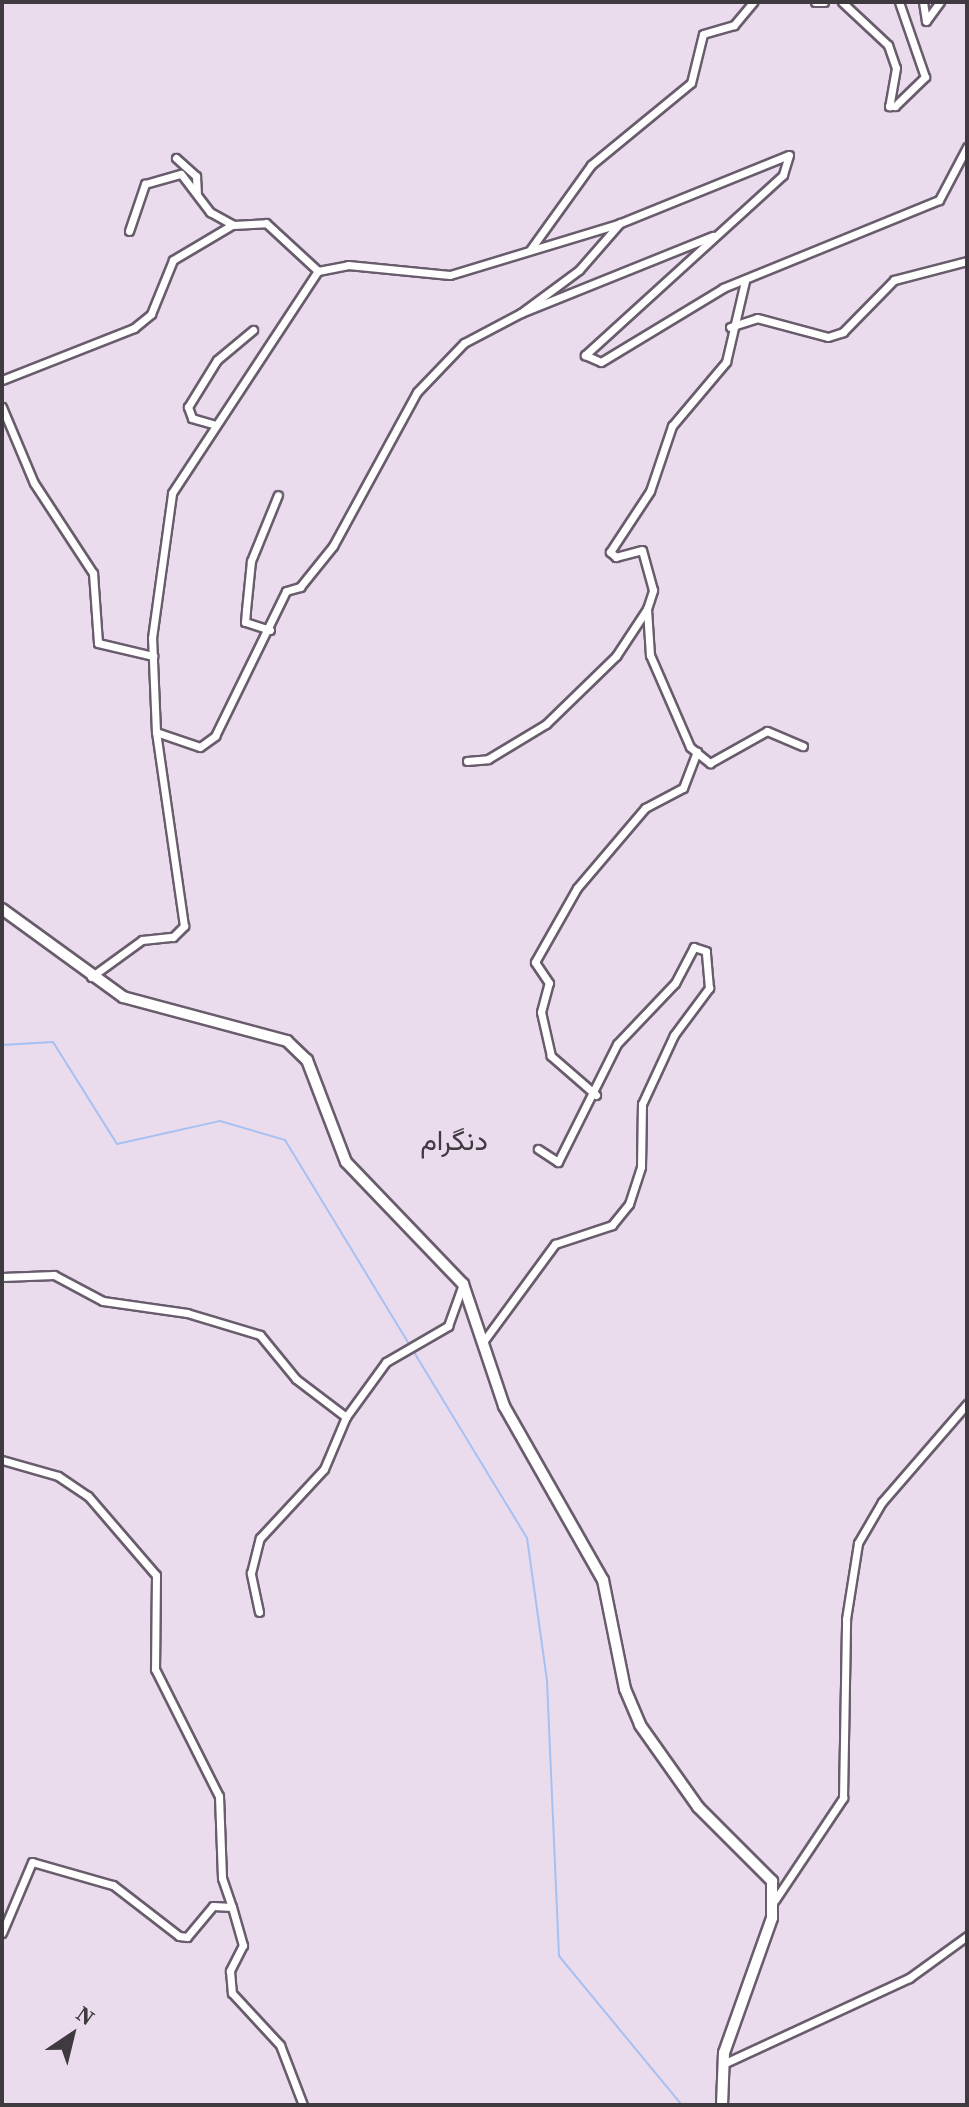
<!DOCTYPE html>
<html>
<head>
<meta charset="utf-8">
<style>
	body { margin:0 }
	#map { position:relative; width:969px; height:2107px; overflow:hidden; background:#eadced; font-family:"Source Serif 4",Vazirmatn,serif }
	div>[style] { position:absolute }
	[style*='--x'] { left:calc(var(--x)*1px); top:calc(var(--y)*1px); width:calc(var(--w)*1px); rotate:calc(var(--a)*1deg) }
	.stream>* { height:2px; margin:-1px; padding:0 1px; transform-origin:1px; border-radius:1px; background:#a7c0f2 }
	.roads { filter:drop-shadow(2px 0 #695c6c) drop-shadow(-2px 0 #695c6c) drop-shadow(0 2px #695c6c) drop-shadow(0 -2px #695c6c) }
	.minor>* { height:7px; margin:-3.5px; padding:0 3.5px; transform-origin:3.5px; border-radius:3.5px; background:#fff }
	.secondary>* { height:10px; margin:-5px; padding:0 5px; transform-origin:5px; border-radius:5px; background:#fff }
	span { translate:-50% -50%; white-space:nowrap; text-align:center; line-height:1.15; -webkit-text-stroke:7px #eadced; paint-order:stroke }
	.quarter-label { font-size:28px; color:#3f3940 }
	.frame { position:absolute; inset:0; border:4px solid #3f3940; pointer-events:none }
	.north { position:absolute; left:32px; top:1995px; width:80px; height:80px; -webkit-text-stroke:6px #eadced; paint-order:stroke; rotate:35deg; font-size:22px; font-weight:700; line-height:32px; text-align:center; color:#3f3940 }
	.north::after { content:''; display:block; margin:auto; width:28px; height:36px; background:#3f3940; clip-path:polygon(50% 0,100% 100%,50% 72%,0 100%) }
</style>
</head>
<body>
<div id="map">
	<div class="stream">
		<i style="--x:2;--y:1045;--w:51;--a:-3.4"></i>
		<i style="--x:53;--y:1042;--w:120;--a:57.9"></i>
		<i style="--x:117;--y:1144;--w:106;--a:-12.6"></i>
		<i style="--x:220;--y:1121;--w:68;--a:16.3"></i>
		<i style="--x:285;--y:1140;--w:466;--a:58.7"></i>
		<i style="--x:527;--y:1538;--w:144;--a:82"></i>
		<i style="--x:547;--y:1681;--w:275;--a:87.5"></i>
		<i style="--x:559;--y:1956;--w:193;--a:50.5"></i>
	</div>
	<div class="roads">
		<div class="minor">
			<i style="--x:815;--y:2;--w:9;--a:0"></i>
			<i style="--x:842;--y:2;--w:63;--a:43.1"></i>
			<i style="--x:888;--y:45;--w:24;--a:71"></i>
			<i style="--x:896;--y:68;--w:39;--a:100"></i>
			<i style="--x:889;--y:106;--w:6;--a:0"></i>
			<i style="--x:895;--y:106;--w:42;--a:-44"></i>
			<i style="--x:925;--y:77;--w:79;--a:-109.1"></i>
			<i style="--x:923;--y:2;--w:19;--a:81"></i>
			<i style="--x:926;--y:21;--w:24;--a:-54"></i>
			<i style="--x:176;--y:158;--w:27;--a:42"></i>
			<i style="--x:196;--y:176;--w:17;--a:87"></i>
			<i style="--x:620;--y:223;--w:62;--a:131.1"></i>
			<i style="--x:579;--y:270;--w:72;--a:143.4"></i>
			<i style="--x:521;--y:313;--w:207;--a:-21.9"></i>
			<i style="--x:129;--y:231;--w:50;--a:-71.2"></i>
			<i style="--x:145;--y:184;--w:37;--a:-16"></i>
			<i style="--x:181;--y:174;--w:48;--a:52.7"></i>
			<i style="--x:210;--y:212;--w:26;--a:29"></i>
			<i style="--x:233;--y:225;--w:33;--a:-3"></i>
			<i style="--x:266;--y:223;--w:71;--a:42.7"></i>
			<i style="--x:530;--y:250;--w:105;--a:-54.3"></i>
			<i style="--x:591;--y:165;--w:129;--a:-39.4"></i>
			<i style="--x:691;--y:83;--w:50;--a:-76.2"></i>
			<i style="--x:703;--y:34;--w:32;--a:-16"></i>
			<i style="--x:734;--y:25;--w:30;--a:-50"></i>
			<i style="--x:730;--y:327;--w:28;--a:-18"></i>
			<i style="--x:757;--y:318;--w:73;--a:15"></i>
			<i style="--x:828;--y:337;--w:16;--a:-18"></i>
			<i style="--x:843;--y:332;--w:73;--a:-45.6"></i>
			<i style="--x:894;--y:280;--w:75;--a:-14.6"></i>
			<i style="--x:2;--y:380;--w:142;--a:-21.5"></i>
			<i style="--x:134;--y:328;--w:22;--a:-39"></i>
			<i style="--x:151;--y:314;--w:58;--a:-67.8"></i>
			<i style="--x:173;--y:260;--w:69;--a:-30.7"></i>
			<i style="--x:2;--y:407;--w:82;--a:67.2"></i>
			<i style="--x:34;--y:483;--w:108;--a:56.8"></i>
			<i style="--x:93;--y:573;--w:70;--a:85.9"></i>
			<i style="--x:98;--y:643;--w:57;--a:13.3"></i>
			<i style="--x:216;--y:425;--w:25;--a:-164"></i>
			<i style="--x:192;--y:418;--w:12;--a:-110"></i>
			<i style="--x:188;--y:407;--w:55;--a:-58.3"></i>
			<i style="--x:217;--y:360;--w:47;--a:-39.8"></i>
			<i style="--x:647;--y:609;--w:46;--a:86.3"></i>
			<i style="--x:650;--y:655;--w:100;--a:66.5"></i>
			<i style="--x:690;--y:747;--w:26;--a:39"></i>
			<i style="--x:710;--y:763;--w:65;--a:-29.3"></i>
			<i style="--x:767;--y:731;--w:39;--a:23"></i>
			<i style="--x:270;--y:630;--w:26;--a:-162"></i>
			<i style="--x:245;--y:622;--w:12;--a:-85"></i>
			<i style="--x:246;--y:610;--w:49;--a:-84.2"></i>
			<i style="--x:251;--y:561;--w:71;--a:-67.8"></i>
			<i style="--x:156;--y:732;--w:46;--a:18.8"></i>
			<i style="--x:200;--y:747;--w:19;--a:-36"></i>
			<i style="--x:215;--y:736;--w:161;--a:-63.9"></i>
			<i style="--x:286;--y:591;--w:15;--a:-16"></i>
			<i style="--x:300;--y:587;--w:53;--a:-51.2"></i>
			<i style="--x:333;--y:546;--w:175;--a:-61.4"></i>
			<i style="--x:417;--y:392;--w:68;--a:-46.2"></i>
			<i style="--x:464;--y:343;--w:64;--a:-27.8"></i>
			<i style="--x:467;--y:761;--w:21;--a:-5"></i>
			<i style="--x:488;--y:759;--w:68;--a:-31.1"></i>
			<i style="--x:546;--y:724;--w:98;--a:-44.2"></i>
			<i style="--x:616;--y:656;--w:56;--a:-56.6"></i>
			<i style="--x:647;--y:609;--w:20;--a:-72"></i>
			<i style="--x:653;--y:590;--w:41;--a:-105.4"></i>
			<i style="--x:642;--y:550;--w:27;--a:165"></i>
			<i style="--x:616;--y:557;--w:8;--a:-140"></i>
			<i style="--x:610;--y:552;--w:73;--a:-56.7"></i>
			<i style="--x:650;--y:491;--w:69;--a:-71.3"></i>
			<i style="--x:672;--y:426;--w:84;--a:-49.8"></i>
			<i style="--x:726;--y:362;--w:83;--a:-76.8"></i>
			<i style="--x:91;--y:977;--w:63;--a:-36"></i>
			<i style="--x:142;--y:940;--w:31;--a:-6"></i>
			<i style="--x:173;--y:937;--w:16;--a:-45"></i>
			<i style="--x:184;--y:926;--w:196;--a:-98.2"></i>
			<i style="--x:156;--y:732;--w:94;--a:-92.4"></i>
			<i style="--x:152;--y:638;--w:146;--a:-82.1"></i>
			<i style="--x:172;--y:493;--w:266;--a:-56.7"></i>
			<i style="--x:318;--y:271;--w:31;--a:-11"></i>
			<i style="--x:348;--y:265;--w:102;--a:5.6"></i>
			<i style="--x:450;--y:275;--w:176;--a:-16.9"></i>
			<i style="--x:618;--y:224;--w:184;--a:-22"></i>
			<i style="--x:789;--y:155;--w:21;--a:107"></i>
			<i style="--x:783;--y:175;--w:268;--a:137.7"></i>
			<i style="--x:585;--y:355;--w:17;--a:24"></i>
			<i style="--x:601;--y:362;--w:143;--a:-31.2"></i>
			<i style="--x:723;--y:288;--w:233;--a:-22.2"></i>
			<i style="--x:939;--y:200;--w:60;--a:-62.2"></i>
			<i style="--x:596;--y:1095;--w:60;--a:-139.1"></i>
			<i style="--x:551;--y:1056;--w:45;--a:-102.8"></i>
			<i style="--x:541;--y:1012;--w:30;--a:-75"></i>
			<i style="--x:549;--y:983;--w:25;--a:-124"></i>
			<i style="--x:535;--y:962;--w:85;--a:-60.4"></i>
			<i style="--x:577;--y:888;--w:105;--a:-49.6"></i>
			<i style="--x:645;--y:808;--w:43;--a:-27.8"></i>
			<i style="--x:683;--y:788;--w:39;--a:-69"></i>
			<i style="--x:2;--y:1277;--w:52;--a:-2.2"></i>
			<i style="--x:54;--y:1275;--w:55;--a:28"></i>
			<i style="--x:103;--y:1301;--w:85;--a:8.1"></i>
			<i style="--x:187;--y:1313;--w:76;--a:16.8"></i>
			<i style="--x:260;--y:1335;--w:57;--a:50.7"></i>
			<i style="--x:296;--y:1379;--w:63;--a:37.2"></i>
			<i style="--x:346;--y:1417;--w:68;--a:-54"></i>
			<i style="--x:386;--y:1362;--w:72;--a:-30.1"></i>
			<i style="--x:448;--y:1326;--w:45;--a:-70.3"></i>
			<i style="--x:483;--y:1342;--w:122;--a:-53.7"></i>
			<i style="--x:555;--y:1244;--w:60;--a:-18.4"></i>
			<i style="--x:612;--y:1225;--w:27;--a:-51"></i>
			<i style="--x:629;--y:1204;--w:39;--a:-72"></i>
			<i style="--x:641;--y:1167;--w:63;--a:-89.1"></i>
			<i style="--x:642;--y:1104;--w:76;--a:-65.1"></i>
			<i style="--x:674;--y:1035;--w:59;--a:-53.3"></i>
			<i style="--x:709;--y:988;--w:37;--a:-95"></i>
			<i style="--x:706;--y:951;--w:13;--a:-162"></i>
			<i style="--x:694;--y:947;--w:41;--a:117.8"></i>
			<i style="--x:675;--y:983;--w:84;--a:133.6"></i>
			<i style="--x:617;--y:1044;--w:132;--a:116.6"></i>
			<i style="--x:558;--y:1162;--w:24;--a:-147"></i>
			<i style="--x:2;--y:1460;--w:58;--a:15.9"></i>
			<i style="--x:58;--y:1476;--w:36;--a:34"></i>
			<i style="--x:88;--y:1496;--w:104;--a:49.3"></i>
			<i style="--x:156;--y:1575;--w:94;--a:90.6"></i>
			<i style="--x:155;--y:1669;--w:142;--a:63.3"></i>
			<i style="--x:219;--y:1796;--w:82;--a:87.9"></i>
			<i style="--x:222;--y:1878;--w:31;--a:71"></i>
			<i style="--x:259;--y:1612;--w:40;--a:-102"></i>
			<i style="--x:251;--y:1573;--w:36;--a:-76"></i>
			<i style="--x:260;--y:1538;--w:94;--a:-47.2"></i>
			<i style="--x:324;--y:1469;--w:56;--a:-67.1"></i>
			<i style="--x:775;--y:1900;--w:123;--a:-56.3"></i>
			<i style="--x:843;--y:1798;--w:179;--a:-89"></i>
			<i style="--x:846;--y:1619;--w:77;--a:-81"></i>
			<i style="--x:858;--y:1543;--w:48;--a:-59.7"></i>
			<i style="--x:882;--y:1502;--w:130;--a:-49.1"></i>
			<i style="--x:2;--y:1933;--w:77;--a:-67.1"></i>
			<i style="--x:32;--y:1862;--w:84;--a:15.9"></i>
			<i style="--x:113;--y:1885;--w:83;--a:37.7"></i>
			<i style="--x:179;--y:1936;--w:8;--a:7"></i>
			<i style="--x:187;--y:1937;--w:40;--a:-50"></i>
			<i style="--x:213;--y:1906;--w:19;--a:3"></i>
			<i style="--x:232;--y:1907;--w:40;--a:74"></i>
			<i style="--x:243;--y:1945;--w:29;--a:117"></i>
			<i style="--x:230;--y:1971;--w:22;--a:85"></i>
			<i style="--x:232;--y:1993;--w:71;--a:47.3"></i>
			<i style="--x:280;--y:2045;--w:64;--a:69"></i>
			<i style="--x:723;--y:2064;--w:205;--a:-24.8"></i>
			<i style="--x:909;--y:1978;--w:72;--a:-35.9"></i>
		</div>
		<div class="secondary">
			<i style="--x:2;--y:909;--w:150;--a:36"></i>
			<i style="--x:123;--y:997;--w:170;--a:15"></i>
			<i style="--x:287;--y:1041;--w:28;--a:44"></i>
			<i style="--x:307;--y:1060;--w:109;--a:69.1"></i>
			<i style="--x:346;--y:1162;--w:169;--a:46.2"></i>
			<i style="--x:463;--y:1284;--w:129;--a:71.4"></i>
			<i style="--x:504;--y:1406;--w:200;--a:60.4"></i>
			<i style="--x:603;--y:1580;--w:111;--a:78.6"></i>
			<i style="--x:625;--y:1689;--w:39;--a:67"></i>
			<i style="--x:640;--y:1725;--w:100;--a:54.7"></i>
			<i style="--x:698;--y:1807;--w:105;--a:45"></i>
			<i style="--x:772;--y:1881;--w:37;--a:90"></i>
			<i style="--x:772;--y:1918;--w:143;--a:109.6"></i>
			<i style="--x:724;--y:2053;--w:52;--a:92.2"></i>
		</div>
	</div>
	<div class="quarter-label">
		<span style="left:454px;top:1140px">دنگرام</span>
	</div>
	<div class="frame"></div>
	<div class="north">N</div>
</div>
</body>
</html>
